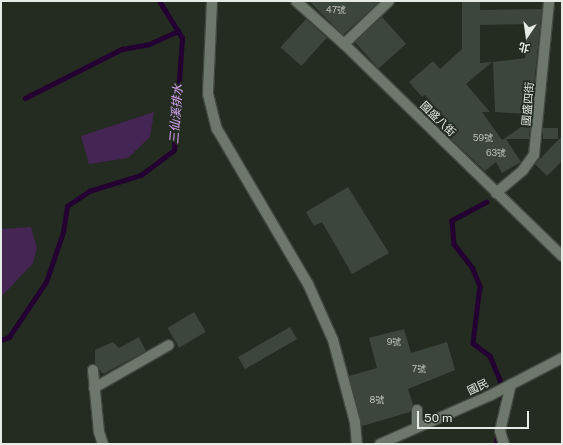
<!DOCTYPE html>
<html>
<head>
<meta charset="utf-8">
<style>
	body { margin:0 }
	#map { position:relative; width:563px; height:445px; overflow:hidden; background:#242c22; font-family:"Public Sans","Noto Sans TC",sans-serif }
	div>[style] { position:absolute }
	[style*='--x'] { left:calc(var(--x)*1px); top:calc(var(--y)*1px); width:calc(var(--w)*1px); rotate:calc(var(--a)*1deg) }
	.green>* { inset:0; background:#452553 }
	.stream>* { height:4.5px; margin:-2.25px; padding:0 2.25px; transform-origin:2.25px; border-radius:2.25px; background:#230031 }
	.building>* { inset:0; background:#3d463c; transform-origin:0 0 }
	.roads { filter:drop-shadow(1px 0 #41483f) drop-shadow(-1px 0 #41483f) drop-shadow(0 1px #41483f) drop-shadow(0 -1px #41483f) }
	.minor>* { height:10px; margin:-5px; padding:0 5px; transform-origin:5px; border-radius:5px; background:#6d776b }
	span { translate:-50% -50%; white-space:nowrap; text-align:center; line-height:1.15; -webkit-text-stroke:3.5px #242c22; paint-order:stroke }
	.number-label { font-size:9px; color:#bcc2bb }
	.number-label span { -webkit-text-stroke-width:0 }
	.street-label { font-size:11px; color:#e6ece5 }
	.water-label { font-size:12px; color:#dca6f6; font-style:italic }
	.frame { position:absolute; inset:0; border:2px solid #e6ece5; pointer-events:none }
	.north { position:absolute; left:507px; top:16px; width:40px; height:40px; -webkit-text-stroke:3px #242c22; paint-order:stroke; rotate:193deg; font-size:11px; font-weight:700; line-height:16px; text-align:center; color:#e6ece5 }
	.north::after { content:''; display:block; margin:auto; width:14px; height:18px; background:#e6ece5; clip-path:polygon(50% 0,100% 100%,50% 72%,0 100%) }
	.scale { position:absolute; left:417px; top:411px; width:112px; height:18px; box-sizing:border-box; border:2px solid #e6ece5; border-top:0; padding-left:5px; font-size:12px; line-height:14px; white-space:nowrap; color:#e6ece5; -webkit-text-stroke:3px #242c22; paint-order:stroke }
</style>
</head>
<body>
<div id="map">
	<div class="green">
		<i style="clip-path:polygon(154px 112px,150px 137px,128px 158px,89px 164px,81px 136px)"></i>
		<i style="clip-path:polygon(31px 227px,37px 248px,33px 263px,1px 297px,1px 229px)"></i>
	</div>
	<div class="stream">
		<i style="--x:25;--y:98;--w:109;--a:-26.8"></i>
		<i style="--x:122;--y:49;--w:27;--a:-10"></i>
		<i style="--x:149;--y:44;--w:32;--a:-24"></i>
		<i style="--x:487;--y:202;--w:40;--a:152"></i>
		<i style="--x:452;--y:221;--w:23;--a:85"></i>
		<i style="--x:454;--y:244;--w:29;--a:52"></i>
		<i style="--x:472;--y:267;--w:21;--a:67"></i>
		<i style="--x:480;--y:286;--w:57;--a:97"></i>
		<i style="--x:473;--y:343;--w:21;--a:37"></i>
		<i style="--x:490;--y:356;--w:25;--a:67"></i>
		<i style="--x:500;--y:379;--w:24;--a:81"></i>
		<i style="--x:1;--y:340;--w:9;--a:-21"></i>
		<i style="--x:9;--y:337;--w:66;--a:-56.1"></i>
		<i style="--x:46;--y:282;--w:53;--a:-71.2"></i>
		<i style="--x:63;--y:232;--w:26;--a:-81"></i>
		<i style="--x:67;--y:206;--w:27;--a:-34"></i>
		<i style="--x:89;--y:191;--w:54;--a:-17.1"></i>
		<i style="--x:141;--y:175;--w:41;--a:-37.1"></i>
		<i style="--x:174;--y:150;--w:112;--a:-85.9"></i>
		<i style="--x:182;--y:38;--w:44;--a:-121.9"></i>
		<i style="--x:496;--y:444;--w:11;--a:-80"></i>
	</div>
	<div class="building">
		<i style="clip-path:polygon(309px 1px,380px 1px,343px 35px)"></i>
		<i style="clip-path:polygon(462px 1px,480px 1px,480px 10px,542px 9px,533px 95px,527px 95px,527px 114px,495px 112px,493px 62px,525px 58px,526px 24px,480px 25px,480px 63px,492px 62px,466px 84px,490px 112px,482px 112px,502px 140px,521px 127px,530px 128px,529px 139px,506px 139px,521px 162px,502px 173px,496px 162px,485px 171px,451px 139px,457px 132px,425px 95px,422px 97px,409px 82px,433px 61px,440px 69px,462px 49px)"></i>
		<i style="left:382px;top:17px;width:36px;height:37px;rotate:48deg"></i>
		<i style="left:306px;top:19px;width:28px;height:38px;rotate:42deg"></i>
		<i style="left:543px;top:128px;width:15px;height:11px"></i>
		<i style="clip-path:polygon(562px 136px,562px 161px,547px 176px,535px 164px)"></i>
		<i style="clip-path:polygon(348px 187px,389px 253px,352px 274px,322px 222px,314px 226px,306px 212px)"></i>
		<i style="left:194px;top:312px;width:23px;height:31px;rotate:59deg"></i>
		<i style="left:290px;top:327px;width:14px;height:60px;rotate:60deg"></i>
		<i style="clip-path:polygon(404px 329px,411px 353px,447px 342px,455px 370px,408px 389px,413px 405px,410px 412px,362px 426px,349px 376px,377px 368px,369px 338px)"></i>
		<i style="clip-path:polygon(139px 337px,146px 351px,103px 374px,95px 364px,95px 350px,113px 342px,119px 348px)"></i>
	</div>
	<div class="roads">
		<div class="minor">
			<i style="--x:212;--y:1;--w:93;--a:92.5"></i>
			<i style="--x:208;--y:94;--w:36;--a:76"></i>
			<i style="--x:217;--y:129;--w:180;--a:59.6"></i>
			<i style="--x:308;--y:284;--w:61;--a:65.9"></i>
			<i style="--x:333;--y:340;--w:85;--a:75"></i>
			<i style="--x:355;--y:422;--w:22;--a:85"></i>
			<i style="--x:296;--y:1;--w:64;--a:41.9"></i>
			<i style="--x:344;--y:44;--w:304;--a:44.2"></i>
			<i style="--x:344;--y:44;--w:62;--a:-43.7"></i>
			<i style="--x:496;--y:193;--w:35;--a:-40"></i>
			<i style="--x:523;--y:170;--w:19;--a:-54"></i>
			<i style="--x:534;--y:155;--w:155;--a:-84.4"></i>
			<i style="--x:93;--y:370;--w:62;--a:84.5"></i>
			<i style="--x:99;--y:432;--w:13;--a:72"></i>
			<i style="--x:94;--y:388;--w:86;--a:-29.8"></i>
			<i style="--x:417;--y:410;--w:17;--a:90"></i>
			<i style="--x:380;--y:444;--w:119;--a:-23.8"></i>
			<i style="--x:489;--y:396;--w:82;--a:-27.5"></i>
			<i style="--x:504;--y:444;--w:14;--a:-107"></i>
			<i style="--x:500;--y:431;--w:48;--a:-76.8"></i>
		</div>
	</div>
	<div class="number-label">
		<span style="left:336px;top:10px">47號</span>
		<span style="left:483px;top:138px">59號</span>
		<span style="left:496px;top:153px">63號</span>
		<span style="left:394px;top:342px">9號</span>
		<span style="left:419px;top:369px">7號</span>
		<span style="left:377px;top:400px">8號</span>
	</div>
	<div class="street-label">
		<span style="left:528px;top:104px;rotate:-85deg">國盛四街</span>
		<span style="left:438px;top:119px;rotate:44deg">國盛八街</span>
		<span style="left:478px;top:387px;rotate:-25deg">國民</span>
	</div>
	<div class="water-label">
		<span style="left:177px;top:114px;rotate:-86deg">三仙溪排水</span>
	</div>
	<div class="frame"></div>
	<div class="north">北</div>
	<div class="scale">50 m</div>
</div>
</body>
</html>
